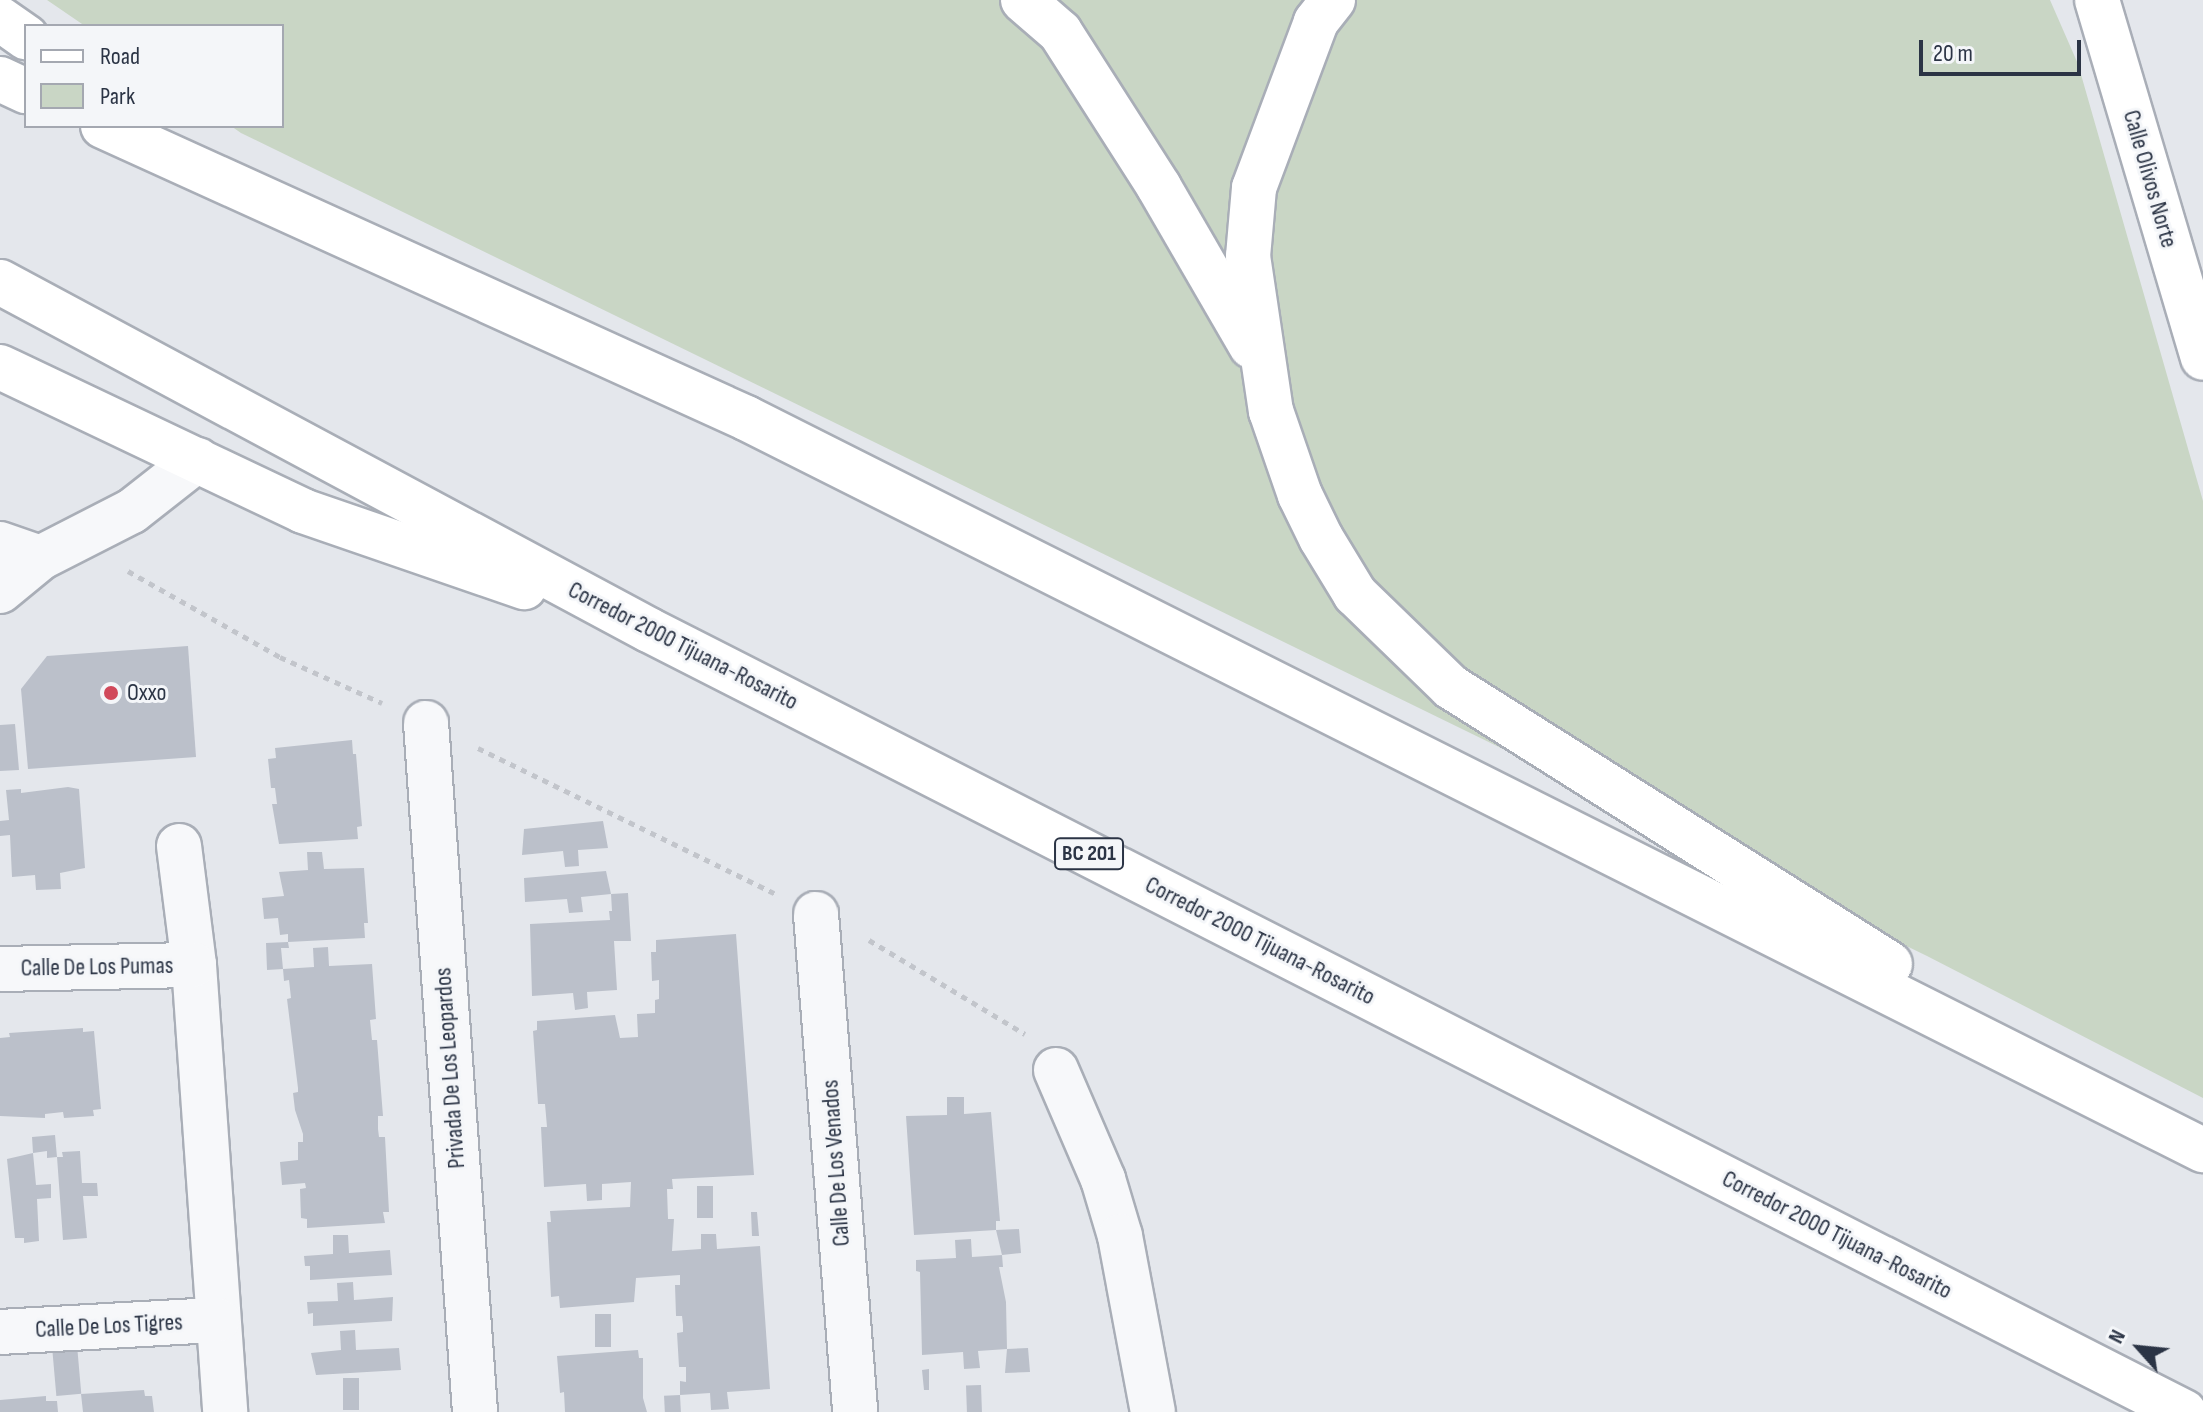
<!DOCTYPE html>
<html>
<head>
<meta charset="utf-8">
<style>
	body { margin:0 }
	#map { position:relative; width:2203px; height:1412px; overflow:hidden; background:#e4e7ec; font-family:"Sofia Sans Condensed",sans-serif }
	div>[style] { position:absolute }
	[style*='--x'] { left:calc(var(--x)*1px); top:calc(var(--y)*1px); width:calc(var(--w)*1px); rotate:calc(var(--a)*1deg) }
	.green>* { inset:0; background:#c9d6c5 }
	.building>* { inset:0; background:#bbc0ca; transform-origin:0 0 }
	.path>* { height:5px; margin-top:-2.5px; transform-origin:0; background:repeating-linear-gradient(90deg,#c2c5cb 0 6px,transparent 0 12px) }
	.roads { filter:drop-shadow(2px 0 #a9aeb7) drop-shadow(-2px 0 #a9aeb7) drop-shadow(0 2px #a9aeb7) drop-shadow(0 -2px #a9aeb7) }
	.minor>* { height:44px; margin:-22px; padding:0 22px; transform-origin:22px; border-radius:22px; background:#f7f8fa }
	.major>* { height:44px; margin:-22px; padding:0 22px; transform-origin:22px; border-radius:22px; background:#fff }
	.highway>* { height:44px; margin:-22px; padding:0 22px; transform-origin:22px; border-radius:22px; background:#fff }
	.dots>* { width:22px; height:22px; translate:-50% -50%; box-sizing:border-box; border:4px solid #f4f6f9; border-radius:50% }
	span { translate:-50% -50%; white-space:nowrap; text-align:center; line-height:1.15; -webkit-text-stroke:6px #f4f6f9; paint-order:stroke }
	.shield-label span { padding:2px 6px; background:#f4f6f9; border:2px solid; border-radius:6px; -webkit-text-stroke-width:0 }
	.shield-label { font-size:22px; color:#2b3445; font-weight:700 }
	.street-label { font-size:24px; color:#2b3445 }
	.poi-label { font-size:24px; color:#2b3445 }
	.left { translate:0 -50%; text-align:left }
	.legend { position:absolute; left:24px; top:24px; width:260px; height:104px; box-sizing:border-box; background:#f4f6f9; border:2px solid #a4a8b1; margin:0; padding:10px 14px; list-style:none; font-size:24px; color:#2b3445 }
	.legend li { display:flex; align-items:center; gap:16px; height:40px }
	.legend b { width:40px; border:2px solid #a4a8b1 }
	.north { position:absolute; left:2099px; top:1308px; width:80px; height:80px; -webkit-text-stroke:6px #f4f6f9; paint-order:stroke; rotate:297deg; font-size:22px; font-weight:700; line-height:32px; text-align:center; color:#2b3445 }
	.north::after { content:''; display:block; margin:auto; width:28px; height:36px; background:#2b3445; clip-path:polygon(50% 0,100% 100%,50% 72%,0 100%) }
	.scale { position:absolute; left:1919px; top:40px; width:162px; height:36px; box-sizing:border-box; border:4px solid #2b3445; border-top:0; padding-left:10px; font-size:24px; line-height:28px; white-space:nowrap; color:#2b3445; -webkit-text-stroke:6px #f4f6f9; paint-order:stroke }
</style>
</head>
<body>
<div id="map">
	<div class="green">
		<i style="clip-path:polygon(47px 0,2050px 0,2078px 64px,2203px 501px,2203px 1098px,1927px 956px,241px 133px,231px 126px,282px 126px,282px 26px,85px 26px)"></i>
	</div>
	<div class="building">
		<i style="clip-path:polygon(188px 646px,196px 757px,28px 769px,21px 689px,47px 656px)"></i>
		<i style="clip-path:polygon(15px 724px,19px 770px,0 771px,0 725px)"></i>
		<i style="clip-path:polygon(352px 740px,353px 754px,356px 754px,362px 826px,357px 827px,358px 839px,279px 844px,272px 804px,277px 804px,275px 788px,271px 788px,268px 759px,276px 758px,275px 748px)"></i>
		<i style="clip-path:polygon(68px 787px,79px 789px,85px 868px,60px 873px,61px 889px,36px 890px,35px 875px,12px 877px,10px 835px,0 836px,0 821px,9px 820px,6px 790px,21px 789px,21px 793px)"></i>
		<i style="clip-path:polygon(603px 821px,608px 848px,578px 850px,579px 866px,565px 867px,563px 851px,522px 855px,524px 829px)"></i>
		<i style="clip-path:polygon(307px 852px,322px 852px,324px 869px,364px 868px,368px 923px,364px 923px,365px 938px,288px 942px,288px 934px,280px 935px,278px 918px,264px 919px,262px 898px,284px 896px,279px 872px,308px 870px)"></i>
		<i style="clip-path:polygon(606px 871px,611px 894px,628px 893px,631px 941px,614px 941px,617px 990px,587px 992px,588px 1008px,575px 1010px,573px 993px,532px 996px,530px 924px,610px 920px,609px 911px,612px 911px,611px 894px,581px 897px,583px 912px,569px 913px,567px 899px,525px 902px,524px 878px)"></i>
		<i style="clip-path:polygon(736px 934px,754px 1175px,672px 1179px,673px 1189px,667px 1189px,668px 1219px,674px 1219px,672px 1251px,701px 1249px,701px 1234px,716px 1234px,717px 1249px,760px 1246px,770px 1389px,727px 1392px,729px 1409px,711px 1410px,710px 1393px,680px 1395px,680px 1381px,686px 1382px,686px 1367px,679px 1367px,677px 1333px,683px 1332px,683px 1325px,682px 1316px,676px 1316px,675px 1285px,680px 1285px,680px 1275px,636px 1278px,634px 1302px,560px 1308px,559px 1296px,551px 1297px,547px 1222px,551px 1222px,550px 1211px,630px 1207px,631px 1182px,602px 1184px,602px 1200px,587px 1201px,586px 1184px,544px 1187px,541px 1127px,547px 1127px,545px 1104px,538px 1104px,533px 1031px,537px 1030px,537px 1021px,615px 1015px,620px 1038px,638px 1037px,637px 1014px,655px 1013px,655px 1000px,659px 999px,659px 980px,652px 981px,651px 952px,656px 952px,656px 940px)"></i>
		<i style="clip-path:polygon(288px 942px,289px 948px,281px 948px,283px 969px,314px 967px,313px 948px,328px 947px,329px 966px,372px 964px,376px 1019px,370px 1020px,372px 1040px,377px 1040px,383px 1116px,378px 1116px,378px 1129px,379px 1137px,385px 1137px,389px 1212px,383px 1212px,385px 1223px,307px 1228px,307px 1219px,301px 1218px,300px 1189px,306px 1188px,305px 1183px,282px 1185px,280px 1162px,298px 1160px,298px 1142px,303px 1142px,303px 1134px,295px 1110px,293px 1093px,298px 1092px,298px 1088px,287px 999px,291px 998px,289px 980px,284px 981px,283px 969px,267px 970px,266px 943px)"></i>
		<i style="clip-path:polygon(83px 1028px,83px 1032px,94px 1031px,101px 1109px,93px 1110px,94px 1116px,64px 1118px,63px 1112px,45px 1114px,45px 1118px,0 1116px,0 1038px,10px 1037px,9px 1033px)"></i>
		<i style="clip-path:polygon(947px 1097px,964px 1097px,964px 1114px,991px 1112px,1000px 1221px,996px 1221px,996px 1230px,914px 1235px,906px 1116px,947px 1115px)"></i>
		<i style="clip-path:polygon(55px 1135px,57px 1157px,47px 1158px,47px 1151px,33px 1153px,32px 1137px)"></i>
		<i style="clip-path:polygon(80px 1151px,82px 1183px,97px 1183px,98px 1196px,83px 1196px,87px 1238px,63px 1240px,57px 1157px,63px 1157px,62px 1152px)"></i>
		<i style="clip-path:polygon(33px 1153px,36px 1185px,51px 1184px,51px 1198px,37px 1199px,39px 1241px,24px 1243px,24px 1238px,15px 1238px,7px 1159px)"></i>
		<i style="left:697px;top:1186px;width:16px;height:32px"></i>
		<i style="clip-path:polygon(751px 1212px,757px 1212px,759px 1236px,752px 1236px)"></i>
		<i style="clip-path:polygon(1019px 1229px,1021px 1253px,1002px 1255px,996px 1230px)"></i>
		<i style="clip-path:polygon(333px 1235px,348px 1235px,349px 1253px,390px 1250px,392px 1275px,310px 1280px,310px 1266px,305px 1266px,304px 1256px,333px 1254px)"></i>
		<i style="clip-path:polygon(971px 1239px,972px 1257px,1002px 1255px,1003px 1267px,999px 1267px,1006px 1302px,1007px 1349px,978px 1351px,980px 1368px,964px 1369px,963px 1352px,922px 1355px,920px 1272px,916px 1271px,916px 1260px,956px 1258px,955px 1240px)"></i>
		<i style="clip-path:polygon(353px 1282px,354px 1300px,393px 1297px,392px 1321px,313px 1326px,313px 1313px,308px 1314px,307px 1302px,338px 1301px,337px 1283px)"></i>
		<i style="left:595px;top:1314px;width:16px;height:33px"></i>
		<i style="clip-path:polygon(355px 1330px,356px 1350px,399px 1348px,401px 1370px,316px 1375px,311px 1353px,341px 1350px,340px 1331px)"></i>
		<i style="left:77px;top:1345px;width:49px;height:25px;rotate:85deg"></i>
		<i style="clip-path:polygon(1028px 1348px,1030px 1372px,1005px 1373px,1007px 1349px)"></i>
		<i style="clip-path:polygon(638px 1350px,639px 1358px,643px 1358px,643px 1398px,647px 1412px,565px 1412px,564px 1392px,560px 1393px,557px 1356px)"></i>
		<i style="clip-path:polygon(929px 1369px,929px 1390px,924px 1390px,922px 1370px)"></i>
		<i style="left:343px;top:1378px;width:16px;height:32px"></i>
		<i style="left:981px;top:1385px;width:27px;height:15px;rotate:88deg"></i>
		<i style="clip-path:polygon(144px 1390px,145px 1396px,152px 1396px,154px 1412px,83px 1412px,81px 1394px)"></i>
		<i style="left:680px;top:1395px;width:17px;height:16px;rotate:87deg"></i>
		<i style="clip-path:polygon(46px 1396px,46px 1401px,57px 1401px,58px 1412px,0 1412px,0 1400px)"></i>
	</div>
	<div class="path">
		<i style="--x:128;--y:571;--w:175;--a:29.5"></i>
		<i style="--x:280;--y:657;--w:112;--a:24.3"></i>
		<i style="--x:478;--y:748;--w:330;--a:26.1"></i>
		<i style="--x:869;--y:940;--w:182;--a:31.1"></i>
	</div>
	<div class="roads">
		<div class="minor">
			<i style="--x:0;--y:544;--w:42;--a:19.3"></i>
			<i style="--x:40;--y:558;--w:103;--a:-27.1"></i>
			<i style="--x:132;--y:511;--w:83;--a:-38.1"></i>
			<i style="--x:0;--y:591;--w:52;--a:-39.5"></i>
			<i style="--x:426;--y:723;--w:691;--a:85.93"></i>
			<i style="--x:179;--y:846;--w:120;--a:82.8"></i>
			<i style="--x:194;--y:965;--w:448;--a:86"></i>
			<i style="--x:816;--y:914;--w:500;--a:85.5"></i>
			<i style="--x:0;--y:969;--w:194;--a:-1.2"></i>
			<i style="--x:1056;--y:1070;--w:119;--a:66.7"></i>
			<i style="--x:1103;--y:1179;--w:59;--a:73.4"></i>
			<i style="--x:1120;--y:1236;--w:179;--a:79.4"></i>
			<i style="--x:0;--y:1332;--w:218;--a:-3.2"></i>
		</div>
		<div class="major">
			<i style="--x:2097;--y:0;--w:373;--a:73.5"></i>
		</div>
		<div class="highway">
			<i style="--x:1023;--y:0;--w:49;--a:40.9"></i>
			<i style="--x:1060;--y:32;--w:184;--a:57.4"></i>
			<i style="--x:1159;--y:187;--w:184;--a:59.9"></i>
			<i style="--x:1333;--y:0;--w:28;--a:128"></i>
			<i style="--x:1316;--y:22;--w:177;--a:110.5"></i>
			<i style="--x:1254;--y:188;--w:68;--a:95"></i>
			<i style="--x:1248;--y:256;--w:157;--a:81.6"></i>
			<i style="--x:1271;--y:411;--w:89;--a:71"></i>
			<i style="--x:1300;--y:495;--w:48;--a:64"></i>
			<i style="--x:1321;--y:538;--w:66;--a:58.7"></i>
			<i style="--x:1355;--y:594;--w:134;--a:44.1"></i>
			<i style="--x:1451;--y:687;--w:519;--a:32.25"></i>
			<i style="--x:0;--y:19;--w:32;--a:35"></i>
			<i style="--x:0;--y:79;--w:29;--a:25"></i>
			<i style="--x:103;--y:126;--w:706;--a:24.42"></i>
			<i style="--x:746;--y:418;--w:1631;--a:26.68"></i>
			<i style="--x:0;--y:282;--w:736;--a:28.2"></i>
			<i style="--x:649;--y:630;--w:1723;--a:27"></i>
			<i style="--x:0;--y:367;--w:335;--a:25.4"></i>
			<i style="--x:303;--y:511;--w:234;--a:19"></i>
		</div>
	</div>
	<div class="dots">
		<i style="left:111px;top:693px;background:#d1495b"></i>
	</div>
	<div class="shield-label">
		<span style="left:1089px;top:854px">BC 201</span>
	</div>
	<div class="street-label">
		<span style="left:2150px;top:179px;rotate:74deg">Calle Olivos Norte</span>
		<span style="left:683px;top:646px;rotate:27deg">Corredor 2000 Tijuana-Rosarito</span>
		<span style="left:1260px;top:941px;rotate:27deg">Corredor 2000 Tijuana-Rosarito</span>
		<span style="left:97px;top:967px;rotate:-1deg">Calle De Los Pumas</span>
		<span style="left:450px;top:1068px;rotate:-94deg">Privada De Los Leopardos</span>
		<span style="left:836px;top:1163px;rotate:-94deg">Calle De Los Venados</span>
		<span style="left:1837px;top:1235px;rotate:27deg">Corredor 2000 Tijuana-Rosarito</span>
		<span style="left:109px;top:1326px;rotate:-3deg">Calle De Los Tigres</span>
	</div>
	<div class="poi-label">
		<span class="left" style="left:127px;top:693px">Oxxo</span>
	</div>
	<ul class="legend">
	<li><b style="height:10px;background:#fff"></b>Road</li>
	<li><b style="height:22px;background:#c9d6c5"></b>Park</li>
	</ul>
	<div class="north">N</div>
	<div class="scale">20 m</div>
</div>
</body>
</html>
